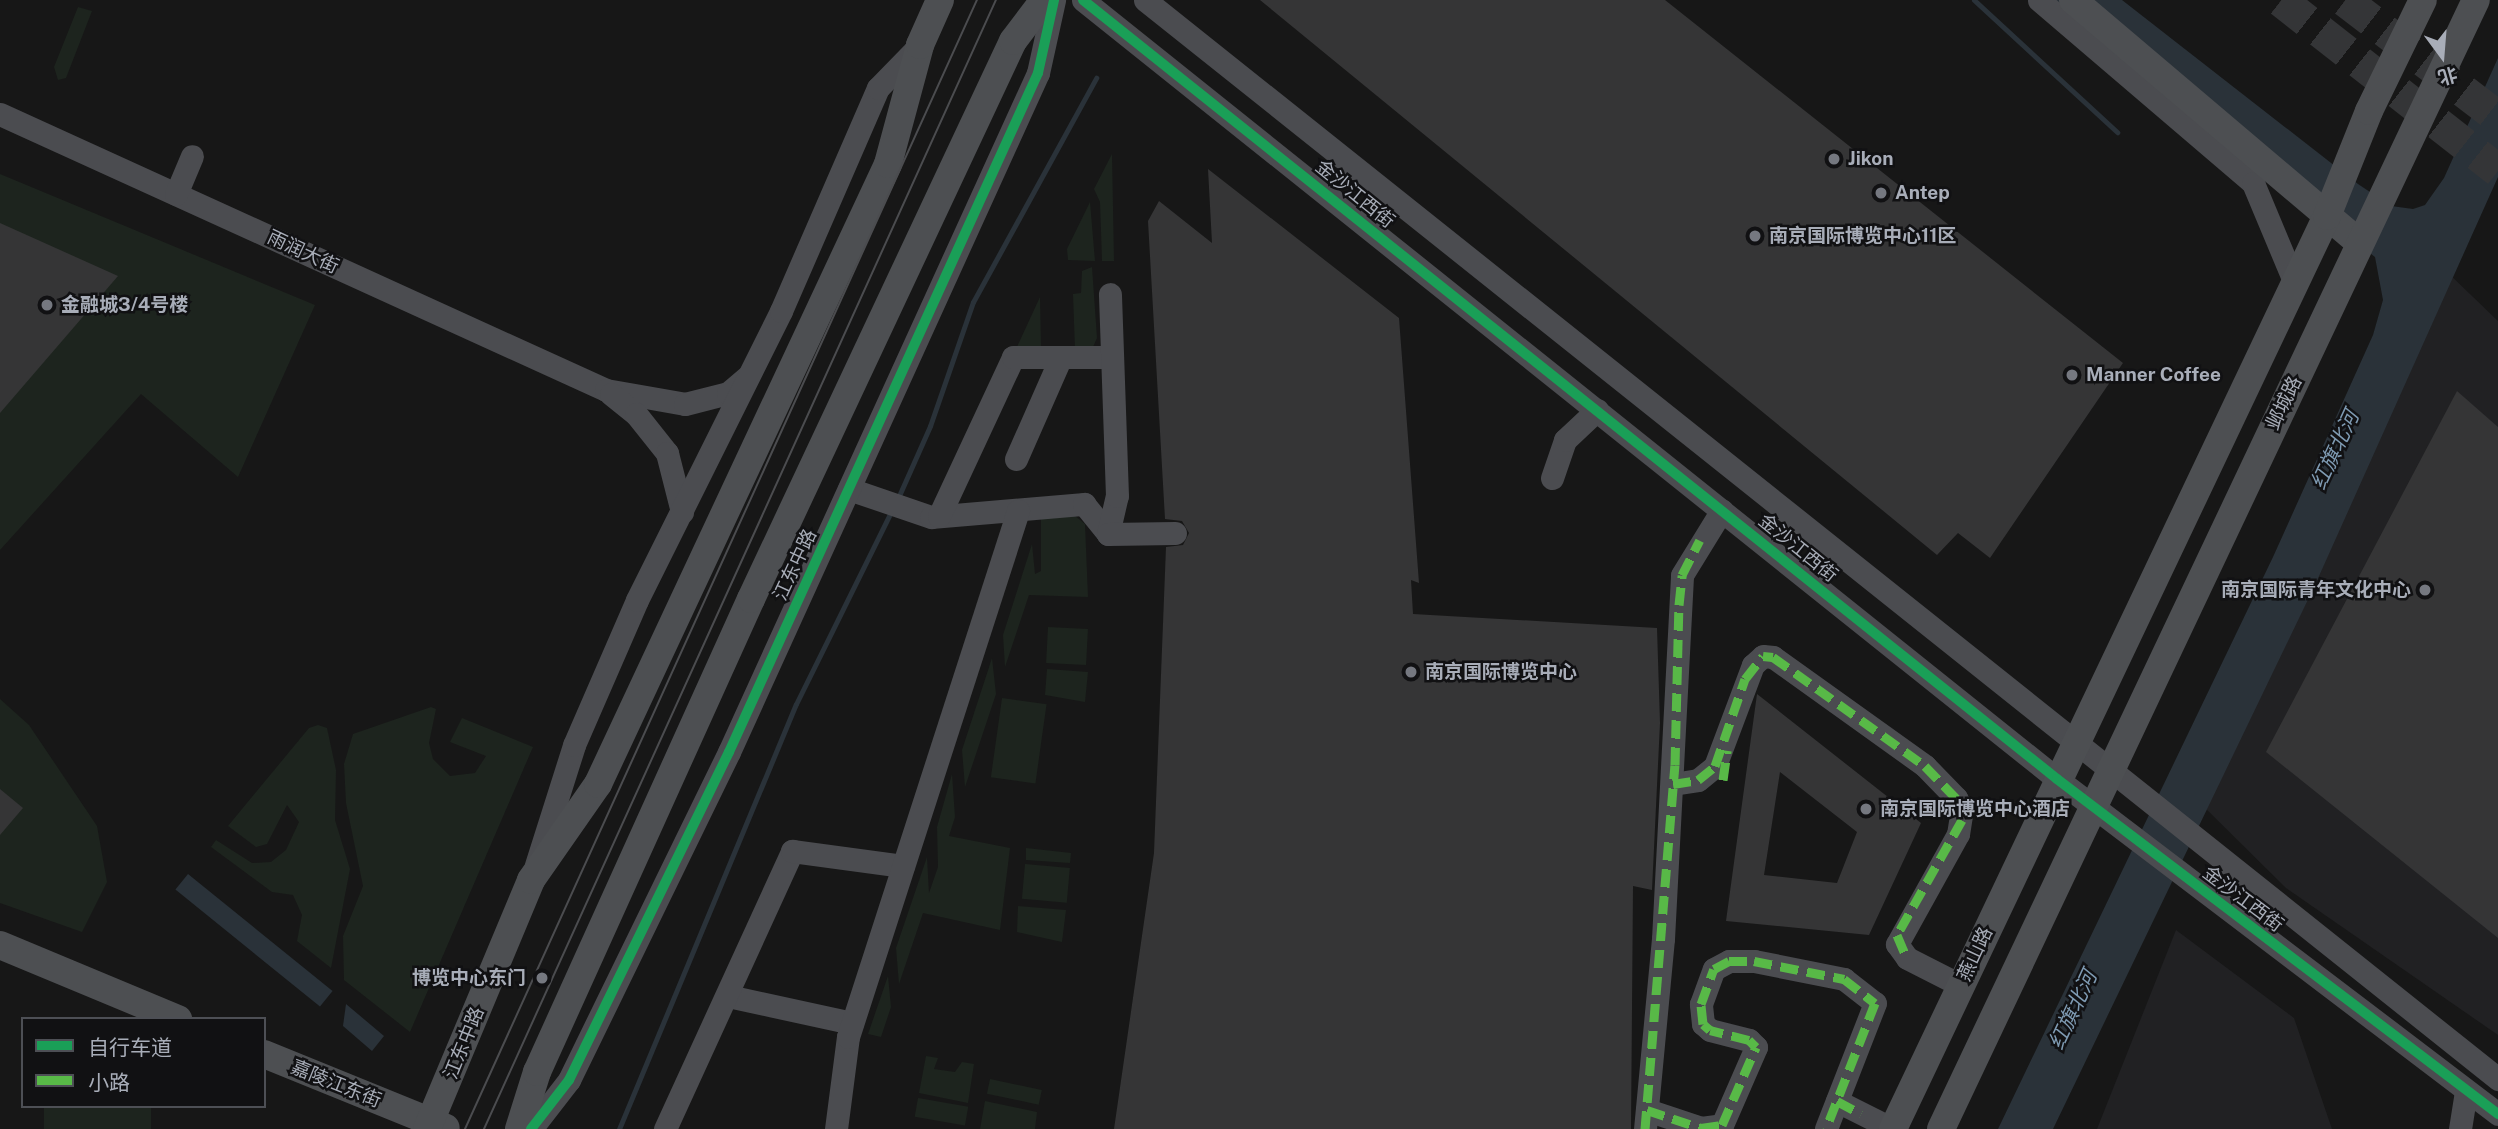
<!DOCTYPE html>
<html>
<head>
<meta charset="utf-8">
<style>
	body { margin:0 }
	#map { position:relative; width:2498px; height:1129px; overflow:hidden; background:#171717; font-family:"Public Sans","Noto Sans SC",sans-serif }
	div>[style] { position:absolute }
	[style*='--x'] { left:calc(var(--x)*1px); top:calc(var(--y)*1px); width:calc(var(--w)*1px); rotate:calc(var(--a)*1deg) }
	.built>* { inset:0; background:#212123 }
	.green>* { inset:0; background:#1d241e; transform-origin:0 0 }
	.water>* { inset:0; background:#2a3239; transform-origin:0 0 }
	.stream>* { height:5px; margin:-2.5px; padding:0 2.5px; transform-origin:2.5px; border-radius:2.5px; background:#2a3239 }
	.building>* { inset:0; background:#353536 }
	.highway-tunnel>* { height:33px; margin-top:-16.5px; transform-origin:0; background:repeating-linear-gradient(90deg,#343537 0 33px,transparent 0 50px) }
	.minor>* { height:23px; margin:-11.5px; padding:0 11.5px; transform-origin:11.5px; border-radius:11.5px; background:#4b4c50 }
	.major>* { height:28px; margin:-14px; padding:0 14px; transform-origin:14px; border-radius:14px; background:#4d4f52 }
	.tram>* { height:2px; margin:-1px; padding:0 1px; transform-origin:1px; border-radius:1px; background:#4b4c4f }
	.quiet>* { height:9px; margin-top:-4.5px; transform-origin:0; background:repeating-linear-gradient(90deg,#58b947 0 18px,transparent 0 27px) }
	.cycleway>* { height:10px; margin:-5px; padding:0 5px; transform-origin:5px; border-radius:5px; background:#1a9f57 }
	.dots>* { width:19px; height:19px; translate:-50% -50%; box-sizing:border-box; border:4px solid #111113; border-radius:50% }
	span { translate:-50% -50%; white-space:nowrap; text-align:center; line-height:1.15; -webkit-text-stroke:5px #111113; paint-order:stroke }
	.poi-label { font-size:19px; color:#a8adb8; font-weight:700 }
	.left { translate:0 -50%; text-align:left }
	.right { translate:-100% -50%; text-align:right }
	.street-label { font-size:19px; color:#a8adb8 }
	.water-label { font-size:21px; color:#7f9bb3; font-style:italic }
	.legend { position:absolute; left:21px; top:1017px; width:245px; height:91px; box-sizing:border-box; background:#111113; border:2px solid #4d4f55; margin:0; padding:9px 12px; list-style:none; font-size:21px; color:#a8adb8 }
	.legend li { display:flex; align-items:center; gap:14px; height:35px }
	.legend b { width:35px; border:2px solid #4d4f55 }
	.north { position:absolute; left:2407px; top:21px; width:70px; height:70px; -webkit-text-stroke:5px #111113; paint-order:stroke; rotate:164deg; font-size:19px; font-weight:700; line-height:28px; text-align:center; color:#a8adb8 }
	.north::after { content:''; display:block; margin:auto; width:24px; height:32px; background:#a8adb8; clip-path:polygon(50% 0,100% 100%,50% 72%,0 100%) }
</style>
</head>
<body>
<div id="map">
	<div class="built">
		<i style="clip-path:polygon(2445px 270px,2498px 321px,2498px 1035px,2286px 888px,2194px 797px)"></i>
		<i style="clip-path:polygon(2176px 930px,2294px 1018px,2332px 1129px,2097px 1129px)"></i>
	</div>
	<div class="green">
		<i style="clip-path:polygon(78px 7px,92px 11px,66px 78px,58px 80px,54px 67px)"></i>
		<i style="clip-path:polygon(1112px 154px,1114px 261px,1102px 261px,1100px 202px,1094px 189px)"></i>
		<i style="clip-path:polygon(0 174px,315px 305px,238px 477px,141px 394px,0 550px)"></i>
		<i style="clip-path:polygon(1090px 202px,1095px 261px,1068px 260px,1067px 249px)"></i>
		<i style="clip-path:polygon(1092px 267px,1097px 338px,1093px 347px,1075px 350px,1073px 294px,1081px 293px,1082px 271px)"></i>
		<i style="clip-path:polygon(1040px 297px,1041px 348px,1016px 349px)"></i>
		<i style="clip-path:polygon(1041px 513px,1074px 515px,1085px 524px,1088px 597px,1029px 595px,1005px 667px,1003px 635px,1032px 544px,1035px 574px,1041px 571px)"></i>
		<i style="left:1048px;top:627px;width:40px;height:36px;rotate:3deg"></i>
		<i style="clip-path:polygon(992px 658px,996px 694px,965px 787px,962px 750px)"></i>
		<i style="clip-path:polygon(1047px 669px,1088px 672px,1085px 702px,1045px 695px)"></i>
		<i style="left:1002px;top:698px;width:45px;height:80px;rotate:8deg"></i>
		<i style="clip-path:polygon(0 699px,29px 725px,97px 826px,107px 882px,82px 932px,0 903px)"></i>
		<i style="clip-path:polygon(431px 707px,436px 709px,429px 743px,433px 759px,450px 776px,475px 773px,486px 756px,450px 742px,462px 718px,533px 747px,410px 1032px,344px 980px,343px 936px,363px 886px,346px 803px,344px 764px,353px 734px)"></i>
		<i style="clip-path:polygon(318px 725px,327px 728px,336px 770px,335px 820px,350px 869px,331px 968px,297px 941px,302px 915px,293px 895px,272px 892px,211px 847px,216px 840px,252px 863px,271px 862px,286px 850px,299px 822px,287px 805px,267px 844px,256px 847px,228px 826px,309px 728px)"></i>
		<i style="clip-path:polygon(952px 774px,955px 817px,949px 836px,1010px 848px,1000px 930px,923px 913px,899px 984px,896px 948px,927px 857px,929px 893px,938px 867px,937px 827px)"></i>
		<i style="clip-path:polygon(1026px 848px,1071px 853px,1070px 863px,1026px 860px)"></i>
		<i style="left:1025px;top:864px;width:45px;height:35px;rotate:5deg"></i>
		<i style="clip-path:polygon(1018px 906px,1066px 910px,1062px 942px,1017px 932px)"></i>
		<i style="clip-path:polygon(888px 976px,891px 1007px,881px 1037px,868px 1034px)"></i>
		<i style="clip-path:polygon(926px 1056px,938px 1058px,934px 1069px,955px 1072px,962px 1062px,974px 1064px,968px 1103px,919px 1093px)"></i>
		<i style="left:990px;top:1079px;width:53px;height:15px;rotate:12deg"></i>
		<i style="left:918px;top:1098px;width:51px;height:19px;rotate:10deg"></i>
		<i style="clip-path:polygon(985px 1101px,1037px 1112px,1035px 1129px,980px 1129px)"></i>
		<i style="left:44px;top:1106px;width:107px;height:24px"></i>
	</div>
	<div class="water">
		<i style="clip-path:polygon(2042px 0,2122px 0,2358px 184px,2391px 206px,2413px 209px,2425px 205px,2444px 178px,2498px 58px,2498px 177px,2315px 585px,2053px 1129px,1998px 1129px,2273px 557px,2373px 335px,2383px 300px,2375px 257px)"></i>
		<i style="left:188px;top:874px;width:186px;height:20px;rotate:39deg"></i>
		<i style="clip-path:polygon(346px 1004px,384px 1036px,372px 1051px,343px 1026px)"></i>
	</div>
	<div class="stream">
		<i style="--x:1974;--y:0;--w:195;--a:42.7"></i>
		<i style="--x:898;--y:498;--w:79;--a:-66"></i>
		<i style="--x:930;--y:426;--w:131;--a:-70.9"></i>
		<i style="--x:973;--y:302;--w:256;--a:-61.2"></i>
		<i style="--x:619;--y:1129;--w:460;--a:-67.4"></i>
		<i style="--x:796;--y:704;--w:216;--a:-63.7"></i>
	</div>
	<div class="building">
		<i style="clip-path:polygon(1260px 0,1665px 0,2123px 363px,1990px 558px,1958px 533px,1937px 555px)"></i>
		<i style="clip-path:polygon(1208px 169px,1399px 318px,1419px 583px,1411px 580px,1413px 614px,1657px 628px,1660px 723px,1652px 890px,1633px 886px,1631px 1129px,1114px 1129px,1154px 853px,1166px 547px,1183px 545px,1189px 533px,1182px 521px,1165px 519px,1148px 221px,1159px 201px,1212px 243px)"></i>
		<i style="clip-path:polygon(0 223px,118px 276px,0 413px)"></i>
		<i style="clip-path:polygon(2457px 391px,2498px 427px,2498px 938px,2266px 752px)"></i>
		<i style="clip-path:polygon(evenodd,1757px 694px,1921px 823px,1869px 935px,1726px 921px,1757px 694px,1780px 772px,1857px 832px,1837px 883px,1764px 875px,1780px 772px)"></i>
		<i style="clip-path:polygon(0 789px,23px 808px,0 835px)"></i>
	</div>
	<div class="highway-tunnel">
		<i style="--x:2281;--y:0;--w:276;--a:38.1"></i>
		<i style="--x:2345;--y:0;--w:193;--a:37.4"></i>
	</div>
	<div class="minor">
		<i style="--x:1083;--y:0;--w:1247;--a:38.65"></i>
		<i style="--x:2057;--y:779;--w:554;--a:37.22"></i>
		<i style="--x:1145;--y:0;--w:1731;--a:38.57"></i>
		<i style="--x:2039;--y:0;--w:282;--a:40.5"></i>
		<i style="--x:2253;--y:183;--w:106;--a:67.3"></i>
		<i style="--x:0;--y:114;--w:666;--a:24.49"></i>
		<i style="--x:606;--y:390;--w:80;--a:10"></i>
		<i style="--x:685;--y:404;--w:44;--a:-14.3"></i>
		<i style="--x:728;--y:393;--w:25;--a:-40"></i>
		<i style="--x:176;--y:194;--w:41;--a:-67.2"></i>
		<i style="--x:611;--y:394;--w:32;--a:39"></i>
		<i style="--x:636;--y:414;--w:50;--a:51.5"></i>
		<i style="--x:667;--y:453;--w:61;--a:75.7"></i>
		<i style="--x:1016;--y:459;--w:111;--a:-66.2"></i>
		<i style="--x:1552;--y:478;--w:40;--a:-71.1"></i>
		<i style="--x:1565;--y:440;--w:44;--a:-43.2"></i>
		<i style="--x:849;--y:489;--w:87;--a:18.9"></i>
		<i style="--x:931;--y:517;--w:154;--a:-4.9"></i>
		<i style="--x:1084;--y:504;--w:38;--a:51"></i>
		<i style="--x:939;--y:516;--w:175;--a:-65"></i>
		<i style="--x:1013;--y:357;--w:99;--a:0"></i>
		<i style="--x:1108;--y:534;--w:39;--a:-77"></i>
		<i style="--x:1117;--y:496;--w:202;--a:-92"></i>
		<i style="--x:1108;--y:534;--w:67;--a:-0.9"></i>
		<i style="--x:1673;--y:784;--w:25;--a:-9"></i>
		<i style="--x:1698;--y:780;--w:22;--a:-39"></i>
		<i style="--x:1715;--y:766;--w:108;--a:-69.4"></i>
		<i style="--x:1753;--y:665;--w:13;--a:-42"></i>
		<i style="--x:1763;--y:656;--w:10;--a:6"></i>
		<i style="--x:1773;--y:657;--w:187;--a:35.6"></i>
		<i style="--x:1925;--y:766;--w:45;--a:45.9"></i>
		<i style="--x:1956;--y:798;--w:13;--a:61"></i>
		<i style="--x:1962;--y:809;--w:25;--a:99"></i>
		<i style="--x:1958;--y:834;--w:126;--a:119"></i>
		<i style="--x:1897;--y:944;--w:17;--a:54"></i>
		<i style="--x:1907;--y:958;--w:59;--a:27"></i>
		<i style="--x:536;--y:865;--w:126;--a:-72.4"></i>
		<i style="--x:574;--y:745;--w:158;--a:-66.5"></i>
		<i style="--x:637;--y:600;--w:323;--a:-63.5"></i>
		<i style="--x:781;--y:311;--w:243;--a:-66.5"></i>
		<i style="--x:878;--y:88;--w:60;--a:-45.7"></i>
		<i style="--x:728;--y:996;--w:127;--a:12.3"></i>
		<i style="--x:1837;--y:1101;--w:63;--a:26.6"></i>
		<i style="--x:1647;--y:1110;--w:57;--a:18.4"></i>
		<i style="--x:1701;--y:1128;--w:21;--a:-8"></i>
		<i style="--x:1722;--y:1125;--w:85;--a:-66.4"></i>
		<i style="--x:1756;--y:1047;--w:10;--a:-135"></i>
		<i style="--x:1749;--y:1040;--w:40;--a:-165.6"></i>
		<i style="--x:1710;--y:1030;--w:9;--a:-139"></i>
		<i style="--x:1703;--y:1024;--w:20;--a:-96"></i>
		<i style="--x:1701;--y:1004;--w:37;--a:-70"></i>
		<i style="--x:1714;--y:969;--w:17;--a:-28"></i>
		<i style="--x:1729;--y:961;--w:25;--a:0"></i>
		<i style="--x:1754;--y:961;--w:92;--a:11.3"></i>
		<i style="--x:1844;--y:979;--w:39;--a:38"></i>
		<i style="--x:1875;--y:1003;--w:135;--a:111.3"></i>
		<i style="--x:531;--y:1129;--w:62;--a:-52.2"></i>
		<i style="--x:569;--y:1080;--w:365;--a:-64"></i>
		<i style="--x:729;--y:752;--w:746;--a:-65.53"></i>
		<i style="--x:1038;--y:73;--w:75;--a:-77.6"></i>
		<i style="--x:665;--y:1129;--w:306;--a:-65.4"></i>
		<i style="--x:792;--y:851;--w:112;--a:7.7"></i>
		<i style="--x:836;--y:1129;--w:93;--a:-82.6"></i>
		<i style="--x:848;--y:1037;--w:553;--a:-72.09"></i>
		<i style="--x:1645;--y:1129;--w:191;--a:-84.6"></i>
		<i style="--x:1663;--y:939;--w:364;--a:-87"></i>
		<i style="--x:1682;--y:575;--w:76;--a:-58.4"></i>
		<i style="--x:2460;--y:1129;--w:38;--a:-81"></i>
	</div>
	<div class="major">
		<i style="--x:2073;--y:0;--w:376;--a:40.3"></i>
		<i style="--x:0;--y:945;--w:193;--a:22.6"></i>
		<i style="--x:264;--y:1054;--w:196;--a:22.1"></i>
		<i style="--x:427;--y:1129;--w:270;--a:-67.3"></i>
		<i style="--x:531;--y:880;--w:117;--a:-55.1"></i>
		<i style="--x:598;--y:784;--w:684;--a:-64.93"></i>
		<i style="--x:888;--y:164;--w:123;--a:-74.9"></i>
		<i style="--x:920;--y:45;--w:49;--a:-66"></i>
		<i style="--x:519;--y:1129;--w:60;--a:-72.5"></i>
		<i style="--x:537;--y:1072;--w:519;--a:-65.66"></i>
		<i style="--x:751;--y:599;--w:616;--a:-64.85"></i>
		<i style="--x:1013;--y:41;--w:51;--a:-52.9"></i>
		<i style="--x:1893;--y:1129;--w:1011;--a:-64.58"></i>
		<i style="--x:2327;--y:216;--w:113;--a:-68.2"></i>
		<i style="--x:2369;--y:111;--w:123;--a:-64.1"></i>
		<i style="--x:1941;--y:1129;--w:1249;--a:-64.65"></i>
	</div>
	<div class="tram">
		<i style="--x:465;--y:1129;--w:1240;--a:-65.61"></i>
		<i style="--x:484;--y:1129;--w:1240;--a:-65.61"></i>
	</div>
	<div class="quiet">
		<i style="--x:1723;--y:780;--w:30;--a:-82"></i>
		<i style="--x:1673;--y:784;--w:25;--a:-9"></i>
		<i style="--x:1698;--y:780;--w:22;--a:-39"></i>
		<i style="--x:1715;--y:766;--w:92;--a:-71"></i>
		<i style="--x:1745;--y:679;--w:29;--a:-52"></i>
		<i style="--x:1763;--y:656;--w:10;--a:6"></i>
		<i style="--x:1773;--y:657;--w:187;--a:35.6"></i>
		<i style="--x:1925;--y:766;--w:45;--a:45.9"></i>
		<i style="--x:1956;--y:798;--w:23;--a:75"></i>
		<i style="--x:1962;--y:820;--w:132;--a:119.5"></i>
		<i style="--x:1897;--y:935;--w:25;--a:67"></i>
		<i style="--x:1837;--y:1101;--w:27;--a:28"></i>
		<i style="--x:1647;--y:1110;--w:57;--a:18.4"></i>
		<i style="--x:1701;--y:1128;--w:21;--a:-8"></i>
		<i style="--x:1722;--y:1125;--w:85;--a:-66.4"></i>
		<i style="--x:1756;--y:1047;--w:10;--a:-135"></i>
		<i style="--x:1749;--y:1040;--w:40;--a:-165.6"></i>
		<i style="--x:1710;--y:1030;--w:9;--a:-139"></i>
		<i style="--x:1703;--y:1024;--w:20;--a:-96"></i>
		<i style="--x:1701;--y:1004;--w:37;--a:-70"></i>
		<i style="--x:1714;--y:969;--w:17;--a:-28"></i>
		<i style="--x:1729;--y:961;--w:25;--a:0"></i>
		<i style="--x:1754;--y:961;--w:92;--a:11.3"></i>
		<i style="--x:1844;--y:979;--w:39;--a:38"></i>
		<i style="--x:1875;--y:1003;--w:135;--a:111.3"></i>
		<i style="--x:1645;--y:1129;--w:365;--a:-85.3"></i>
		<i style="--x:1675;--y:765;--w:160;--a:-88.6"></i>
		<i style="--x:1679;--y:605;--w:30;--a:-84"></i>
		<i style="--x:1682;--y:575;--w:39;--a:-63"></i>
	</div>
	<div class="cycleway">
		<i style="--x:1083;--y:0;--w:1247;--a:38.65"></i>
		<i style="--x:2057;--y:779;--w:554;--a:37.22"></i>
		<i style="--x:531;--y:1129;--w:62;--a:-52.2"></i>
		<i style="--x:569;--y:1080;--w:365;--a:-64"></i>
		<i style="--x:729;--y:752;--w:746;--a:-65.53"></i>
		<i style="--x:1038;--y:73;--w:75;--a:-77.6"></i>
	</div>
	<div class="dots">
		<i style="left:1834px;top:159px;background:#757880"></i>
		<i style="left:1881px;top:193px;background:#757880"></i>
		<i style="left:1755px;top:236px;background:#757880"></i>
		<i style="left:47px;top:305px;background:#757880"></i>
		<i style="left:2072px;top:375px;background:#757880"></i>
		<i style="left:2425px;top:590px;background:#757880"></i>
		<i style="left:1411px;top:672px;background:#757880"></i>
		<i style="left:1866px;top:809px;background:#757880"></i>
		<i style="left:542px;top:978px;background:#757880"></i>
	</div>
	<div class="poi-label">
		<span class="left" style="left:1848px;top:159px">Jikon</span>
		<span class="left" style="left:1895px;top:193px">Antep</span>
		<span class="left" style="left:1769px;top:236px">南京国际博览中心11区</span>
		<span class="left" style="left:61px;top:305px">金融城3/4号楼</span>
		<span class="left" style="left:2086px;top:375px">Manner Coffee</span>
		<span class="right" style="left:2411px;top:590px">南京国际青年文化中心</span>
		<span class="left" style="left:1425px;top:672px">南京国际博览中心</span>
		<span class="left" style="left:1880px;top:809px">南京国际博览中心酒店</span>
		<span class="right" style="left:526px;top:978px">博览中心东门</span>
	</div>
	<div class="street-label">
		<span style="left:1355px;top:194px;rotate:39deg">金沙江西街</span>
		<span style="left:303px;top:252px;rotate:25deg">雨润大街</span>
		<span style="left:2284px;top:403px;rotate:-64deg">邺城路</span>
		<span style="left:1798px;top:548px;rotate:39deg">金沙江西街</span>
		<span style="left:795px;top:565px;rotate:-65deg">江东中路</span>
		<span style="left:2243px;top:899px;rotate:37deg">金沙江西街</span>
		<span style="left:1975px;top:954px;rotate:-65deg">燕山路</span>
		<span style="left:464px;top:1043px;rotate:-68deg">江东中路</span>
		<span style="left:336px;top:1084px;rotate:22deg">嘉陵江东街</span>
	</div>
	<div class="water-label">
		<span style="left:2335px;top:450px;rotate:-65deg">红旗北河</span>
		<span style="left:2073px;top:1010px;rotate:-65deg">红旗北河</span>
	</div>
	<ul class="legend">
	<li><b style="height:9px;background:#1a9f57"></b>自行车道</li>
	<li><b style="height:9px;background:#58b947"></b>小路</li>
	</ul>
	<div class="north">北</div>
</div>
</body>
</html>
